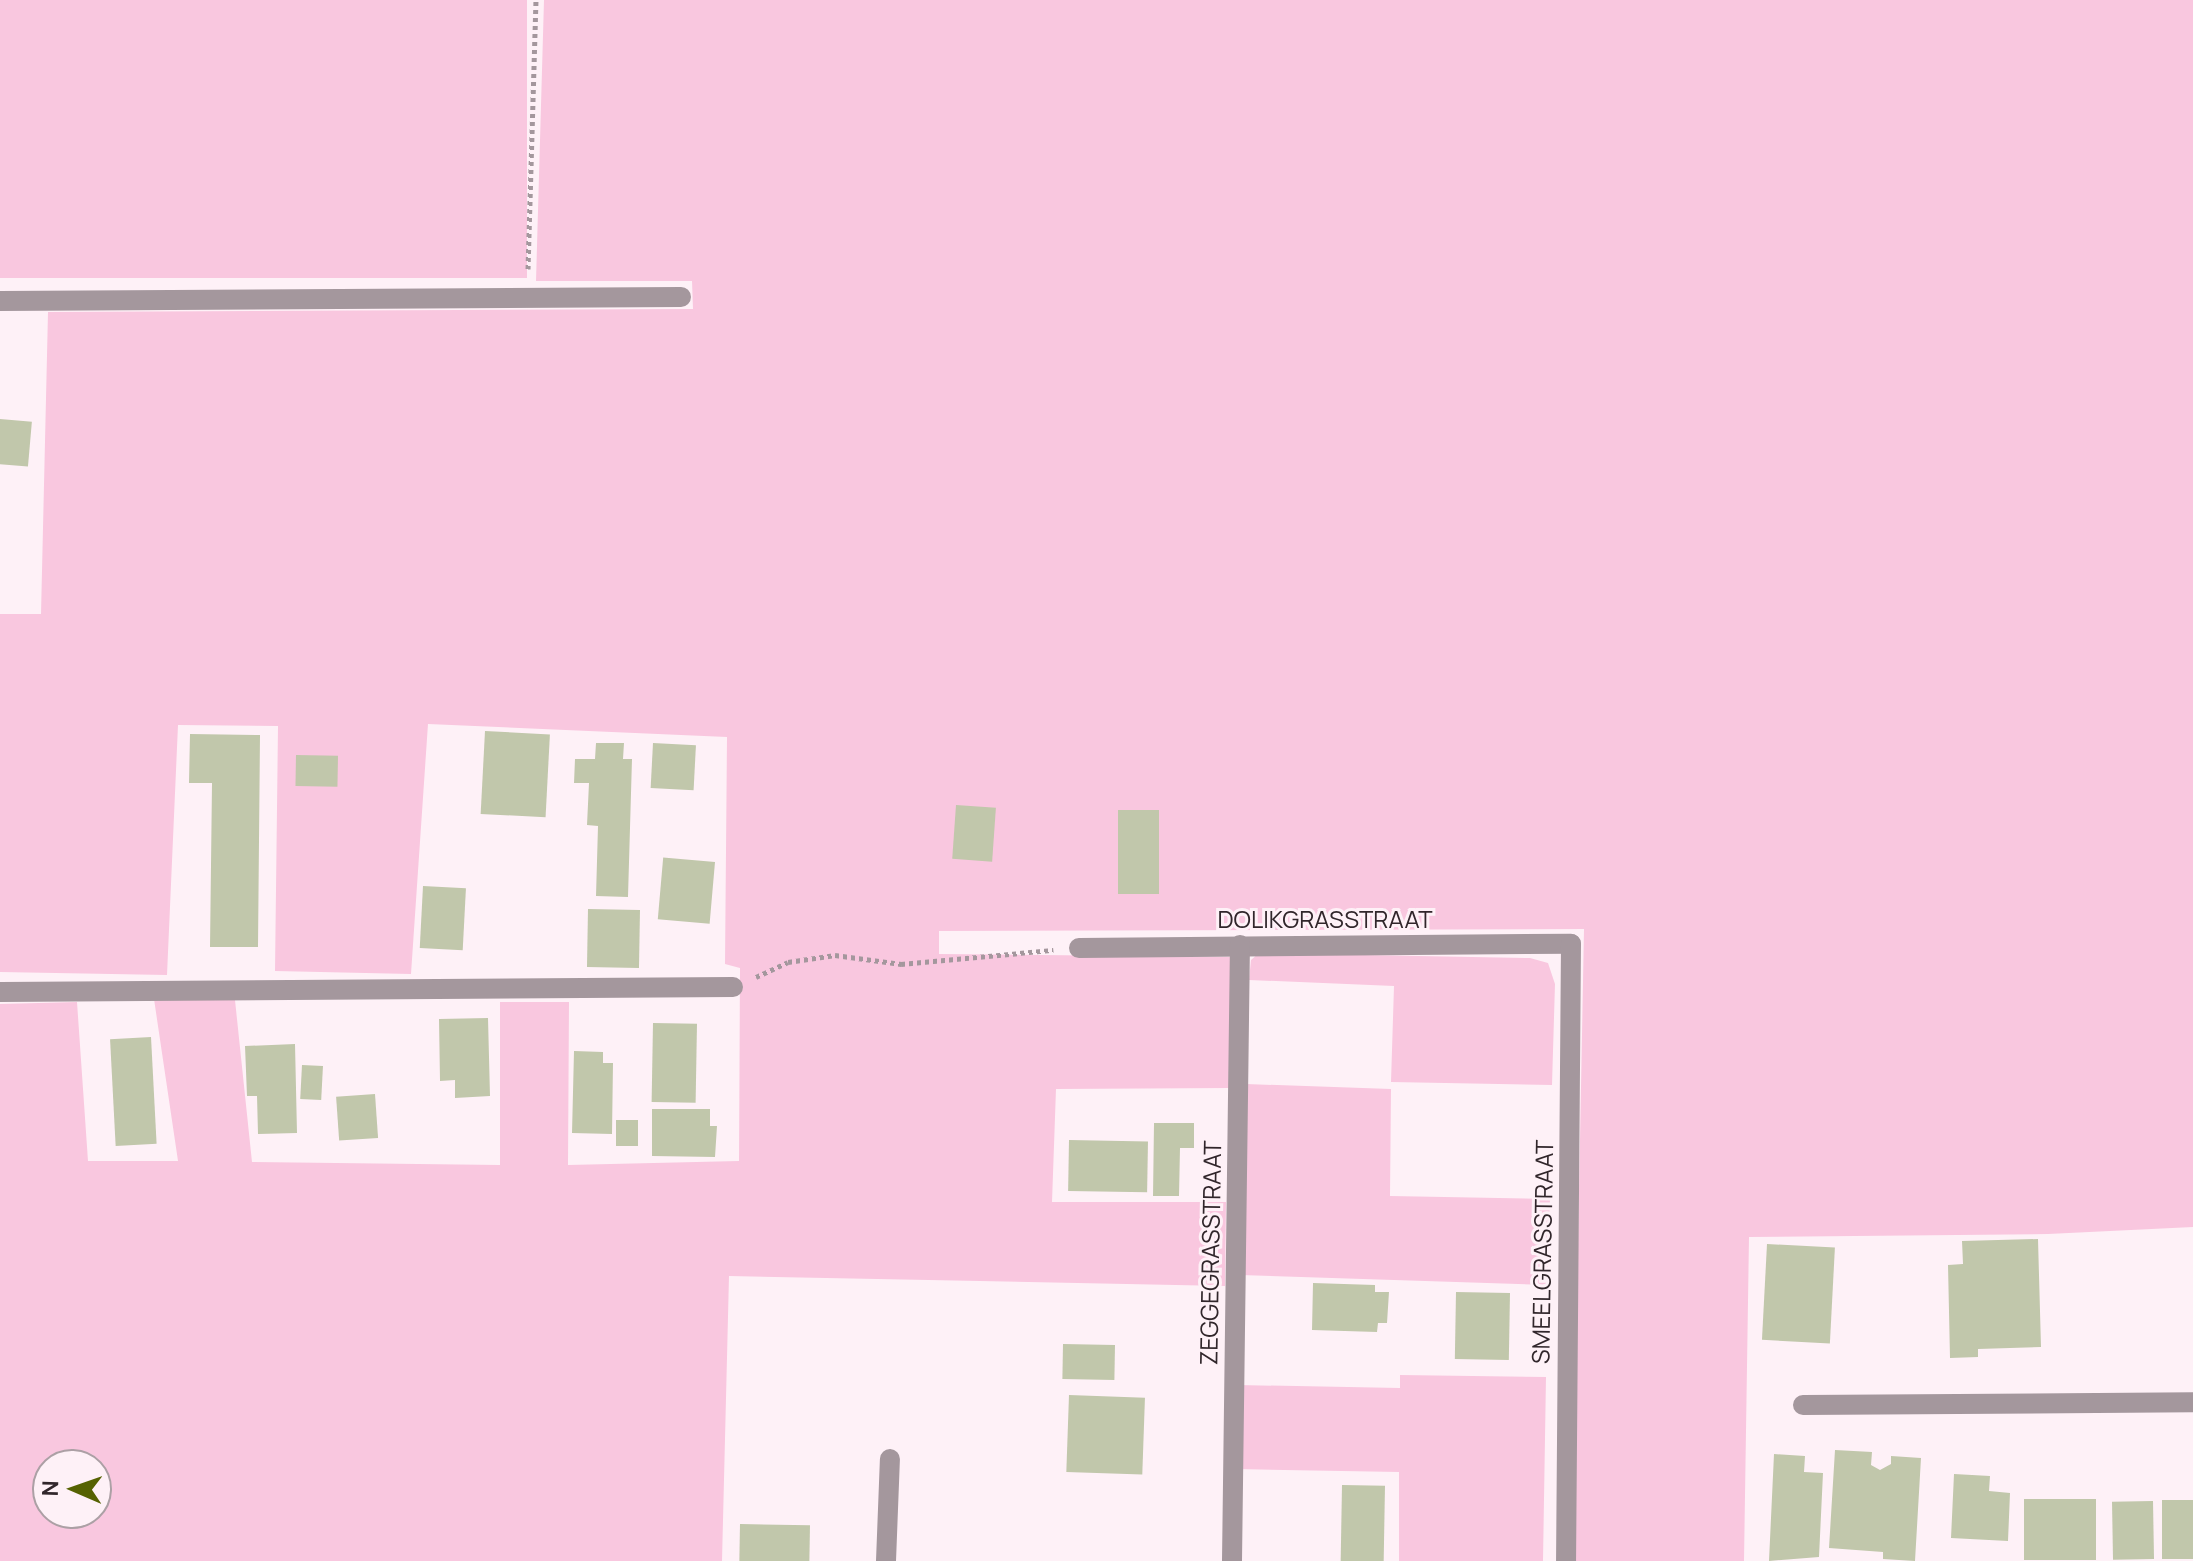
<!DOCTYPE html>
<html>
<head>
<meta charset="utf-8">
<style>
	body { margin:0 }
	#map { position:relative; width:2193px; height:1561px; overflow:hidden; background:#fef1f7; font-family:Manrope,sans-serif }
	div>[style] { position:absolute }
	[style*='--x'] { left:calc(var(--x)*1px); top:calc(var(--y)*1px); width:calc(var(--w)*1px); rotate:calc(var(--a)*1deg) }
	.green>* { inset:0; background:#f9c7df; transform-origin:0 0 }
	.building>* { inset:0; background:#c1c7ab; transform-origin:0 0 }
	.path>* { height:5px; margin-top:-2.5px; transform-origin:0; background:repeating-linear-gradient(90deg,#a4979d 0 4px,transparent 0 8px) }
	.street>* { height:20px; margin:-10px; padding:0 10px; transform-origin:10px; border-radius:10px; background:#a4979d }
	span { translate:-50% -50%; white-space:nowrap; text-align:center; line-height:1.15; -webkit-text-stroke:6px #fef1f7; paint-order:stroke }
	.street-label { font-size:24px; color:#31262b }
	.north { position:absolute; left:32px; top:1449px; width:80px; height:80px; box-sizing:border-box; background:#fef1f7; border:2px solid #aca0a5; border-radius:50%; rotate:272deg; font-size:22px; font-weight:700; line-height:32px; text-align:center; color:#31262b }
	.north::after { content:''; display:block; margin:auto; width:28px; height:36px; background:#566202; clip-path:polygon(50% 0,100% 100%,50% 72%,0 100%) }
</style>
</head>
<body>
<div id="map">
	<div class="green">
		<i style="left:0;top:0;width:527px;height:278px"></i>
		<i style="clip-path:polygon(evenodd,544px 0,2193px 0,2193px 1227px,2048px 1234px,1749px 1237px,1744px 1561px,1572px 1561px,1584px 929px,939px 931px,939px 954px,1232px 957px,1229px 1088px,1056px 1089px,1052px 1202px,1226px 1202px,1225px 1286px,729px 1276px,722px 1561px,0 1561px,0 1004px,77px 1002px,88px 1161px,178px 1161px,154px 999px,235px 1000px,252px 1162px,500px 1165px,500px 1002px,569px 1002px,568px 1165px,739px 1161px,740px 968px,725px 964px,727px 737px,428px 724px,411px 974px,275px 971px,278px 726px,178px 725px,167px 975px,0 972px,0 614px,41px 614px,48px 312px,693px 309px,692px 281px,536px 281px,544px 0,48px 1465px,96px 1465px,96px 1513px,48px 1513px,48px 1465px)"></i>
		<i style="clip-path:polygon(1259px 953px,1530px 958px,1548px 963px,1555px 984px,1552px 1085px,1391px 1082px,1394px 986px,1249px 980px,1251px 960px)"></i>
		<i style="clip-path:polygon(1246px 1084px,1391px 1089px,1390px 1196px,1550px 1199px,1547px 1285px,1240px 1275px)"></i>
		<i style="clip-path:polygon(1400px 1375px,1546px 1377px,1543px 1561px,1399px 1561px,1399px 1472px,1236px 1469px,1238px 1385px,1400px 1388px)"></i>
	</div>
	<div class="building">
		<i style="left:0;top:419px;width:32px;height:45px;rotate:5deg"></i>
		<i style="left:485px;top:731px;width:65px;height:83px;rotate:3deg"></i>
		<i style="clip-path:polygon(190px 734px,260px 735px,258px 947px,210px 947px,212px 783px,189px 783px)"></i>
		<i style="clip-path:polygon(596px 743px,624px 743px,623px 759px,632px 759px,628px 897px,596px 896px,598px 826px,587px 825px,589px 783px,574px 783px,575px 759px,595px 759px)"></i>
		<i style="left:653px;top:743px;width:43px;height:45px;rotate:3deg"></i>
		<i style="left:296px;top:755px;width:42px;height:31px;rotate:1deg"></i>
		<i style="left:956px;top:805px;width:40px;height:54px;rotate:4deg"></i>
		<i style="left:1118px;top:810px;width:41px;height:84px"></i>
		<i style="left:715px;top:862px;width:62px;height:52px;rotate:95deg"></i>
		<i style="left:423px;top:886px;width:43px;height:62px;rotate:3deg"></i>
		<i style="left:588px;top:909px;width:52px;height:58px;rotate:1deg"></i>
		<i style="clip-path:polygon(488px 1018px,490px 1096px,455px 1098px,455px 1080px,440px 1081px,439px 1019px)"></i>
		<i style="left:653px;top:1023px;width:44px;height:79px;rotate:1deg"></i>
		<i style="left:151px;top:1037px;width:107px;height:41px;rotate:87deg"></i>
		<i style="clip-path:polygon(295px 1044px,297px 1133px,258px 1134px,257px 1096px,247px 1096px,245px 1046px)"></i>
		<i style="clip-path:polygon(574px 1051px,603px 1052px,603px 1063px,613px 1063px,612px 1134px,572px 1133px)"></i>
		<i style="left:302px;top:1065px;width:21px;height:34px;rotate:3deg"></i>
		<i style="left:375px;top:1094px;width:44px;height:39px;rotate:86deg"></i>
		<i style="clip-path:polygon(652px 1109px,710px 1109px,710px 1126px,717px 1126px,715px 1157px,652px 1156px)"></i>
		<i style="left:616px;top:1120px;width:22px;height:26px"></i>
		<i style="clip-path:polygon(1154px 1123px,1194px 1123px,1194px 1148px,1180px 1148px,1179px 1196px,1153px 1196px)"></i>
		<i style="left:1069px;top:1140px;width:79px;height:51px;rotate:1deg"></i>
		<i style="clip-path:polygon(2038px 1239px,2041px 1347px,1978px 1349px,1978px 1357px,1950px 1358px,1948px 1265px,1963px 1264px,1962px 1241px)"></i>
		<i style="left:1767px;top:1244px;width:68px;height:96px;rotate:3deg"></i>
		<i style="clip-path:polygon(1313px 1283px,1375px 1285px,1375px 1292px,1389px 1292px,1387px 1323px,1378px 1323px,1377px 1332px,1312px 1330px)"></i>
		<i style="left:1456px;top:1292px;width:54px;height:67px;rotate:1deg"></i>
		<i style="left:1063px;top:1344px;width:52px;height:35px;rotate:1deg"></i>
		<i style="left:1069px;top:1395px;width:76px;height:77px;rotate:2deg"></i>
		<i style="clip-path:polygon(1835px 1450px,1872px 1452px,1871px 1465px,1880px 1470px,1891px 1464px,1891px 1456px,1921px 1458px,1915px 1561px,1883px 1559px,1883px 1552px,1829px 1548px)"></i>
		<i style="clip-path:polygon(1774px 1454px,1805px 1456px,1804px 1472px,1823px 1473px,1819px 1557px,1769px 1561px)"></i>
		<i style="clip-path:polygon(1954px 1474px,1990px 1476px,1989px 1491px,2010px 1493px,2008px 1541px,1951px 1538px)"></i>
		<i style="left:1342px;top:1485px;width:43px;height:76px;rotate:1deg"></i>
		<i style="left:2024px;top:1499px;width:72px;height:61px"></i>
		<i style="left:2162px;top:1500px;width:31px;height:59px"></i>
		<i style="left:2153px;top:1501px;width:58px;height:41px;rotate:89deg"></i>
		<i style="left:740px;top:1524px;width:70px;height:37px;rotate:1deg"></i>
	</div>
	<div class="path">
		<i style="--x:528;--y:269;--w:269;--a:-88.3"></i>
		<i style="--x:756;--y:977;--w:35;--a:-25"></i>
		<i style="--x:788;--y:962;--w:48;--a:-8.5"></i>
		<i style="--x:835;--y:955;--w:67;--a:7.8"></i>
		<i style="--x:901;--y:964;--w:153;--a:-5.3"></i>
	</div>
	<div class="street">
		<i style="--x:0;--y:301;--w:681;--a:-0.34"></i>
		<i style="--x:1079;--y:948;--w:492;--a:-0.5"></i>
		<i style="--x:1571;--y:944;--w:617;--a:90.46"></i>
		<i style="--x:0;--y:992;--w:733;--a:-0.39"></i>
		<i style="--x:1803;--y:1405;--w:390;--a:-0.4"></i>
		<i style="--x:886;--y:1561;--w:102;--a:-87.8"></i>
		<i style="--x:1232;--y:1561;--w:616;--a:-89.26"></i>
	</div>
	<div class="street-label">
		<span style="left:1325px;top:919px">DOLIKGRASSTRAAT</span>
		<span style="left:1542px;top:1252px;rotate:-89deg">SMEELGRASSTRAAT</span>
		<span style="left:1210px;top:1253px;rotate:-89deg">ZEGGEGRASSTRAAT</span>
	</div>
	<div class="north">N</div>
</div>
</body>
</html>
